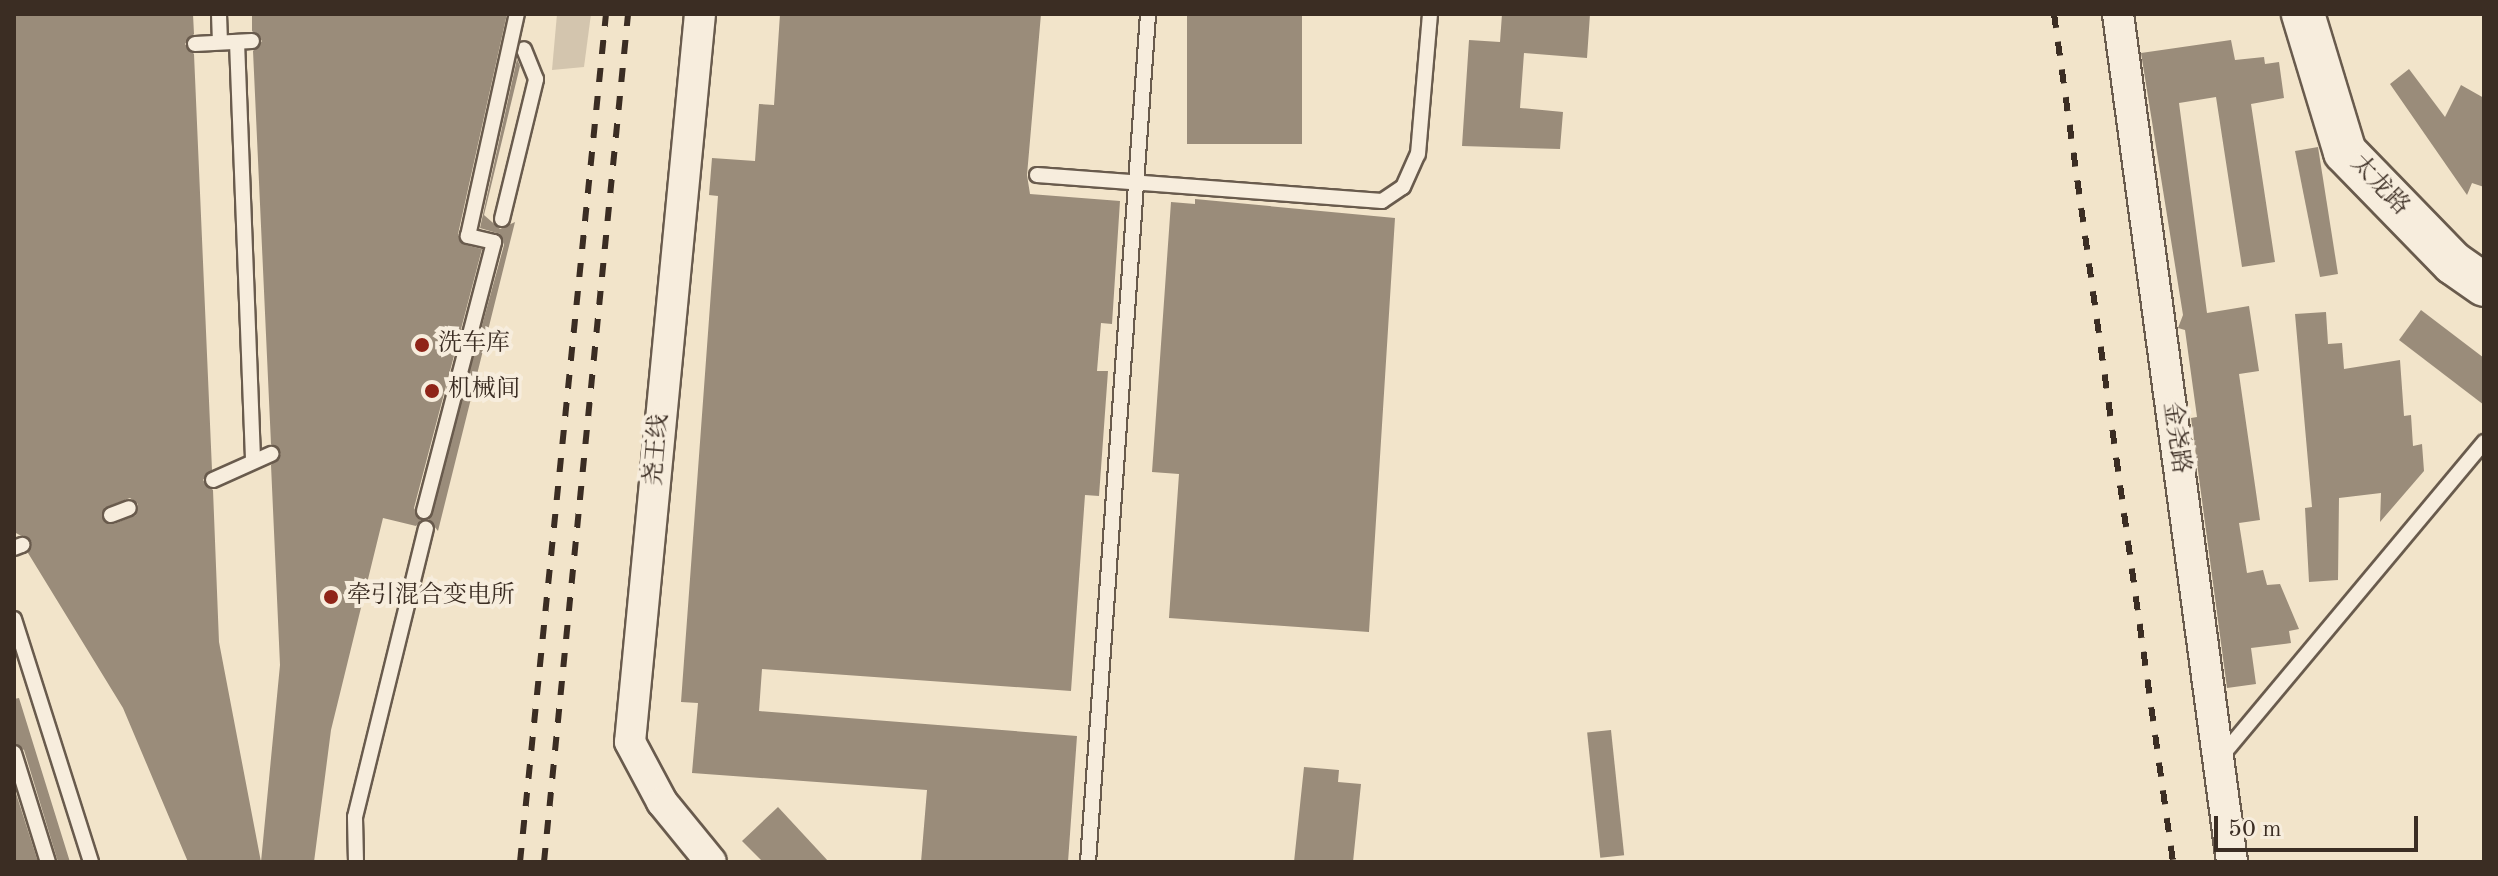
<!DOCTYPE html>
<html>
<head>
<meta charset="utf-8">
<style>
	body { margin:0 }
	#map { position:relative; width:2498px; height:876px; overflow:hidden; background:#f2e4ca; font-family:"Old Standard TT","Noto Serif SC",serif }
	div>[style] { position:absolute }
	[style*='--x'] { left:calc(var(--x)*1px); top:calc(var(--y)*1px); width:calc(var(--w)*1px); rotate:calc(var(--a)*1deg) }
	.green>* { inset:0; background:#d3c5ae }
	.building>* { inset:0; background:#9a8c7a; transform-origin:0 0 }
	.roads { filter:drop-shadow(2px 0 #695b4d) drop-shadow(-2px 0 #695b4d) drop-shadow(0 2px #695b4d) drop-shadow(0 -2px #695b4d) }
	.lane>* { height:14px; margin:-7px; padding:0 7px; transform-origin:7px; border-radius:7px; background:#f7eddd }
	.street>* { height:30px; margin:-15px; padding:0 15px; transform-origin:15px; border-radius:15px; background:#f7eddd }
	.secondary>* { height:42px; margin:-21px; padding:0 21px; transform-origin:21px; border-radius:21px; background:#f7eddd }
	.rail>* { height:6px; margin-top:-3px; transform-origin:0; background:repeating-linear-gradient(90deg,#3b2d23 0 14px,transparent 0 28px) }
	.bridges { filter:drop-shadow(2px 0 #695b4d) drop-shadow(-2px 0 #695b4d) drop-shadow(0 2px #695b4d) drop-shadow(0 -2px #695b4d) }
	.lane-bridge>* { height:14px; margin:-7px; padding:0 7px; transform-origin:7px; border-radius:7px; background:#f7eddd }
	.dots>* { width:22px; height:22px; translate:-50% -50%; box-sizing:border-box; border:4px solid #f7eddd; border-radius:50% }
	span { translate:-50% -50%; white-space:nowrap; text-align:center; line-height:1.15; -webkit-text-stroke:8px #f7eddd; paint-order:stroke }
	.street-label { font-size:24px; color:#3b2d23 }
	.poi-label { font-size:24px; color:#3b2d23 }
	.left { translate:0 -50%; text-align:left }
	.frame { position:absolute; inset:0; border:16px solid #3b2d23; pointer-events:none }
	.scale { position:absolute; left:2214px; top:816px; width:204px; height:36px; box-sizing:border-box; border:4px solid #3b2d23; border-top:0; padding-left:10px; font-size:24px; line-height:28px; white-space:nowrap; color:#3b2d23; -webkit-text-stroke:6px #f7eddd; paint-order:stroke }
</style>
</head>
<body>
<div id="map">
	<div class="green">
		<i style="clip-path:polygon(557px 14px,591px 14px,584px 67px,552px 70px)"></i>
	</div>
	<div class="building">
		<i style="clip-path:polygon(evenodd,14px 14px,193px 14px,194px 34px,185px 44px,194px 54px,212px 470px,203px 480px,213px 490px,219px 642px,261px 862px,188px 862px,123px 708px,28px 553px,31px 541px,14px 532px,14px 14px,130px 498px,138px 504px,136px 515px,114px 524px,104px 522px,104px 508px,130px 498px)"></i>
		<i style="clip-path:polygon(252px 14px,507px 14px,458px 234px,462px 244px,482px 249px,414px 508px,421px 520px,416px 526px,383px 518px,331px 730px,314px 862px,261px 862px,280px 665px,271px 465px,281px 454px,271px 444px,253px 51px,262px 41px,252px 31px)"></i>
		<i style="clip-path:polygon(780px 14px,1041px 14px,1027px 175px,1030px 194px,1120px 201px,1112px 324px,1101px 323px,1097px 371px,1108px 371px,1099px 496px,1085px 495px,1071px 691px,762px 669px,759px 711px,1077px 736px,1068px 862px,921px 862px,927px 790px,692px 773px,698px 703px,681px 702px,718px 196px,709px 195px,712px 158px,755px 161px,759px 104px,774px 105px)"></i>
		<i style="left:1187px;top:14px;width:115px;height:130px"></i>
		<i style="clip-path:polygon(1502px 14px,1590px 14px,1587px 58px,1524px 53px,1520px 108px,1563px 112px,1560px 149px,1462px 146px,1469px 40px,1500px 42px)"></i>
		<i style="clip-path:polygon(2231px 40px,2235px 60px,2264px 57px,2265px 64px,2279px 62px,2284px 98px,2251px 104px,2275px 262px,2242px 267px,2216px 97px,2179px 103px,2207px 313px,2249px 306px,2259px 371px,2239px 374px,2260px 520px,2239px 523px,2247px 573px,2263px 570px,2267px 585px,2280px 584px,2299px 629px,2289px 631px,2291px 643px,2251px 648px,2256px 684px,2227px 688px,2191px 418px,2197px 417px,2185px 330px,2178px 328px,2183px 315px,2141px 53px)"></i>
		<i style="clip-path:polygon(517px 59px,520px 66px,484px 215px,500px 229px,515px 222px,438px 531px,429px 520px,504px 245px,500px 234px,480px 228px)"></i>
		<i style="clip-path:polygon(2409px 69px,2445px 117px,2461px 85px,2484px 98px,2484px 187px,2472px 183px,2467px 195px,2390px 84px)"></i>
		<i style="clip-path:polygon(2318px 147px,2338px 274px,2320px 277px,2295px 151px)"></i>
		<i style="clip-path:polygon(1195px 199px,1395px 218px,1369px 632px,1169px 618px,1179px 474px,1152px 472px,1171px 202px,1195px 204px)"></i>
		<i style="clip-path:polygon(2421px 310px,2484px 358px,2484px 405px,2399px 340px)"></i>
		<i style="clip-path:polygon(2326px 312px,2328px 344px,2342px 343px,2344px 369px,2400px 360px,2404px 416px,2411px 415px,2413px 446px,2422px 444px,2424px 471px,2380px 522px,2381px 493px,2339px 498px,2338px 580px,2309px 582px,2305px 508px,2312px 507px,2295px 314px)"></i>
		<i style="clip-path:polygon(19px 698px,70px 862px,58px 862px,24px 750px,14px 743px,14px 699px)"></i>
		<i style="left:1611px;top:730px;width:126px;height:24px;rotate:84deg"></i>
		<i style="clip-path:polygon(1304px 767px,1339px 770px,1338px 782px,1361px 784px,1353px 862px,1294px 862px)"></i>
		<i style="clip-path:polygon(14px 787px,38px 862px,14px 862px)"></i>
		<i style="clip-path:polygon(778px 807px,829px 862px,763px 862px,742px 841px)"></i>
	</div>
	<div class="roads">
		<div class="lane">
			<i style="--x:219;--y:14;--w:28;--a:88"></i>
			<i style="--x:237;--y:42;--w:417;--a:87.8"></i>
			<i style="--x:195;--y:44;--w:57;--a:-3"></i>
			<i style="--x:1037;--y:175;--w:346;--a:4.3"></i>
			<i style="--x:1382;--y:201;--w:25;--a:-34"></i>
			<i style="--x:1403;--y:187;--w:36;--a:-66"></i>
			<i style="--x:1418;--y:154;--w:141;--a:-85.1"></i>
			<i style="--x:502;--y:219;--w:144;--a:-76.3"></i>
			<i style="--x:536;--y:79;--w:32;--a:-112"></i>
			<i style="--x:213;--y:480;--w:64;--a:-24.1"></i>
			<i style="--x:111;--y:515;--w:19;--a:-21"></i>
			<i style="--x:14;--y:548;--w:9;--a:-21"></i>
			<i style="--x:14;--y:619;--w:255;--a:72.4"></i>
			<i style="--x:14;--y:753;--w:114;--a:72.7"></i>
			<i style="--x:2220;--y:758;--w:412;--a:-50.1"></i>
			<i style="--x:356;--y:862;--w:45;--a:-91.3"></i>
			<i style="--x:355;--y:817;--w:297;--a:-76.2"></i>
			<i style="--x:1088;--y:862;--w:850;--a:-85.95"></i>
		</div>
		<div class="street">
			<i style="--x:700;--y:14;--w:731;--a:95.49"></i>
			<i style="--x:630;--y:742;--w:68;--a:61.9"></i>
			<i style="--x:662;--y:802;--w:77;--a:50.8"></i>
			<i style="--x:2118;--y:14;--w:856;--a:82.34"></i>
		</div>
		<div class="secondary">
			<i style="--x:2303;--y:14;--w:144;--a:73.1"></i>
			<i style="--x:2345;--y:152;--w:155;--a:45.8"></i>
			<i style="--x:2453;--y:263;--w:38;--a:35"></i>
		</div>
	</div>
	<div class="rail">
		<i style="--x:2054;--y:14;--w:856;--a:82.01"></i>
		<i style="--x:520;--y:862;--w:852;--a:-84.21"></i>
		<i style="--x:544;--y:862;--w:852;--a:-84.34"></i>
	</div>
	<div class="bridges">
		<div class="lane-bridge">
			<i style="--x:424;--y:511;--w:278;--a:-75.4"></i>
			<i style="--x:494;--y:242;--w:27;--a:-167"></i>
			<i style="--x:468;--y:236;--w:227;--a:-77.6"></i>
		</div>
	</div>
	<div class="dots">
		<i style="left:422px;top:345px;background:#8f2418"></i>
		<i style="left:432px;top:391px;background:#8f2418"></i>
		<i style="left:331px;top:597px;background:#8f2418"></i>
	</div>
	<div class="street-label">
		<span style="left:2379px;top:186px;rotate:46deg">太龙路</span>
		<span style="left:2175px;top:438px;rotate:82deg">金尧路</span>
		<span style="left:658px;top:450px;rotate:-85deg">尧王线</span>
	</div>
	<div class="poi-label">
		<span class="left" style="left:438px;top:345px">洗车库</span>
		<span class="left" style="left:448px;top:391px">机械间</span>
		<span class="left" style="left:347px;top:597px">牵引混合变电所</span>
	</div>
	<div class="frame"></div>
	<div class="scale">50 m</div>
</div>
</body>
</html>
